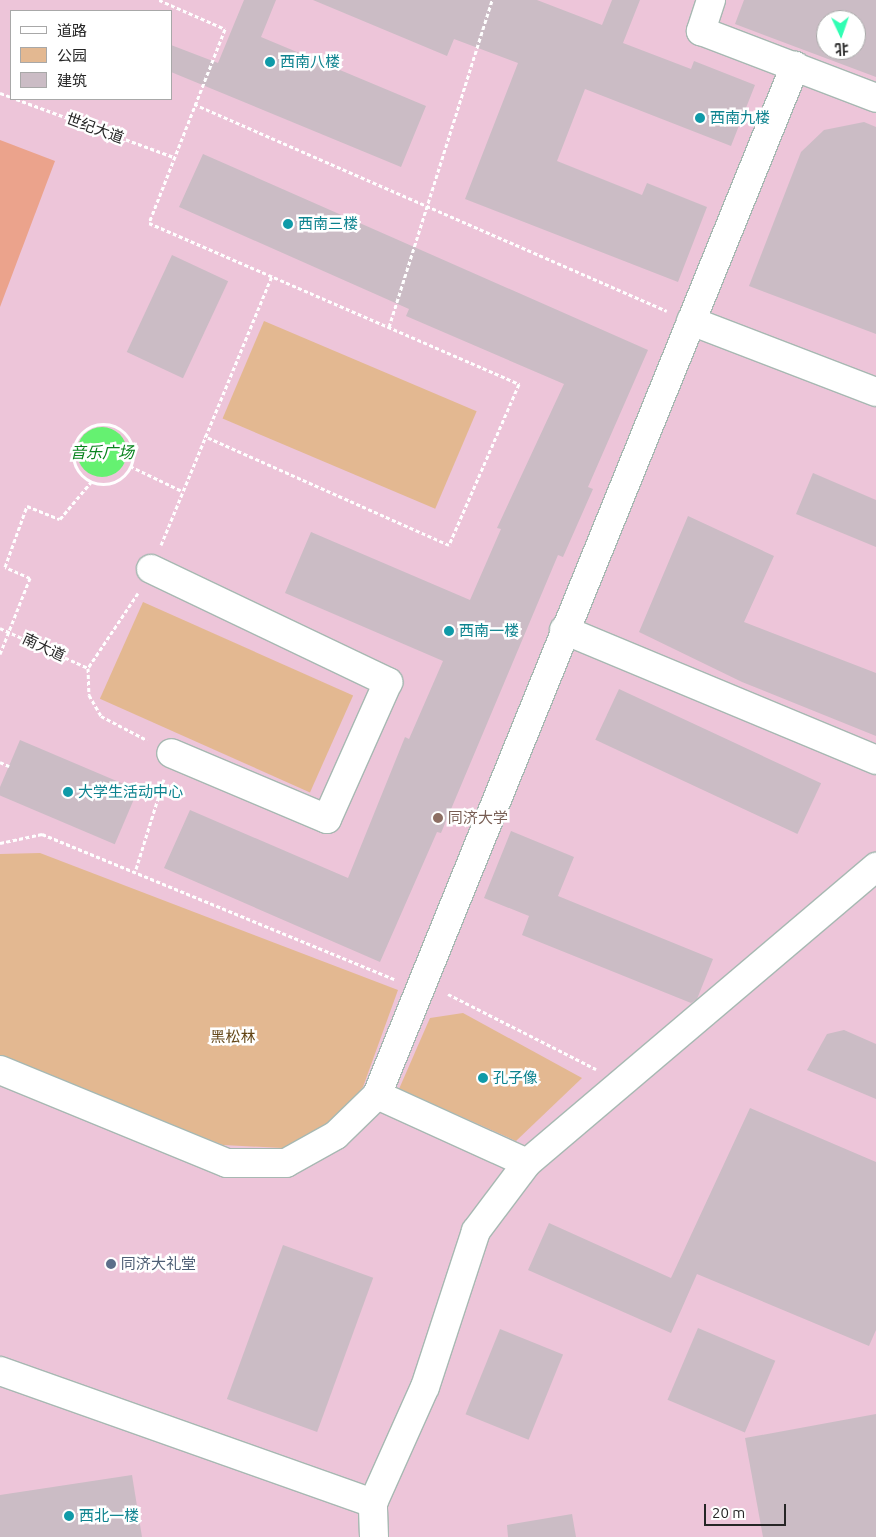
<!DOCTYPE html>
<html>
<head>
<meta charset="utf-8">
<style>
	body { margin:0 }
	#map { position:relative; width:876px; height:1537px; overflow:hidden; background:#ead7e3; font-family:Ubuntu,"Noto Sans SC",sans-serif }
	div>[style] { position:absolute }
	[style*='--x'] { left:calc(var(--x)*1px); top:calc(var(--y)*1px); width:calc(var(--w)*1px); rotate:calc(var(--a)*1deg) }
	.education>* { inset:0; background:#edc5d9 }
	.green>* { inset:0; background:#e3b891; transform-origin:0 0 }
	.pitch>* { inset:0; background:#eba38c }
	.water>* { inset:0; background:#65f171 }
	.round { border-radius:50% }
	.building>* { inset:0; background:#cbbcc5; transform-origin:0 0 }
	.path>* { height:3px; margin-top:-1.5px; transform-origin:0; background:repeating-linear-gradient(90deg,#fff 0 4px,transparent 0 6.5px) }
	.path>.ring { margin:-1.5px; padding:0; box-sizing:content-box; background:none; border:3px solid #fff; border-radius:50% }
	.roads { filter:drop-shadow(1px 0 #a7b8b2) drop-shadow(-1px 0 #a7b8b2) drop-shadow(0 1px #a7b8b2) drop-shadow(0 -1px #a7b8b2) }
	.minor>* { height:28px; margin:-14px; padding:0 14px; transform-origin:14px; border-radius:14px; background:#fff }
	.dots>* { width:14px; height:14px; translate:-50% -50%; box-sizing:border-box; border:2px solid #fff; border-radius:50% }
	span { translate:-50% -50%; white-space:nowrap; text-align:center; line-height:1.15; -webkit-text-stroke:5px #fff; paint-order:stroke }
	.culture-label { font-size:15px; color:#0d838f }
	.left { translate:0 -50%; text-align:left }
	.street-label { font-size:15px; color:#262626 }
	.education-label { font-size:15px; color:#785e54 }
	.park-label { font-size:15px; color:#634617 }
	.service-label { font-size:15px; color:#4e5e75 }
	.water-label { font-size:16px; color:#0a831f; font-style:italic }
	.legend { position:absolute; left:10px; top:10px; width:162px; height:90px; box-sizing:border-box; background:#fff; border:1px solid #a8a8a8; margin:0; padding:6px 9px; list-style:none; font-size:15px; color:#262626 }
	.legend li { display:flex; align-items:center; gap:10px; height:25px }
	.legend b { width:25px; border:1px solid #a8a8a8 }
	.north { position:absolute; left:816px; top:10px; width:50px; height:50px; box-sizing:border-box; background:#fff; border:1px solid #a8a8a8; border-radius:50%; rotate:177deg; font-size:14px; font-weight:700; line-height:20px; text-align:center; color:#262626 }
	.north::after { content:''; display:block; margin:auto; width:18px; height:22px; background:#30feb3; clip-path:polygon(50% 0,100% 100%,50% 72%,0 100%) }
	.scale { position:absolute; left:704px; top:1504px; width:82px; height:22px; box-sizing:border-box; border:2px solid #262626; border-top:0; padding-left:6px; font-size:15px; line-height:18px; white-space:nowrap; color:#262626; -webkit-text-stroke:4px #fff; paint-order:stroke }
</style>
</head>
<body>
<div id="map">
	<div class="education">
		<i style="clip-path:polygon(evenodd,0 0,876px 0,876px 1537px,0 1537px,0 0,11px 11px,171px 11px,171px 99px,11px 99px,11px 11px,0 0,826px 20px,856px 20px,856px 50px,826px 50px,826px 20px)"></i>
	</div>
	<div class="green">
		<i style="left:264px;top:321px;width:231px;height:106px;rotate:23deg"></i>
		<i style="left:143px;top:602px;width:230px;height:106px;rotate:24deg"></i>
		<i style="clip-path:polygon(40px 853px,398px 990px,363px 1087px,334px 1122px,283px 1148px,223px 1145px,0 1058px,0 854px)"></i>
		<i style="clip-path:polygon(463px 1013px,582px 1078px,516px 1141px,399px 1089px,430px 1018px)"></i>
	</div>
	<div class="pitch">
		<i style="clip-path:polygon(0 140px,55px 161px,0 307px)"></i>
	</div>
	<div class="water">
		<i class="round" style="left:77px;top:427px;width:50px;height:50px"></i>
	</div>
	<div class="building">
		<i style="clip-path:polygon(244px 0,276px 0,261px 37px,426px 106px,401px 167px,171px 72px,171px 45px,218px 63px)"></i>
		<i style="clip-path:polygon(313px 0,537px 0,602px 25px,612px 0,640px 0,623px 43px,691px 69px,694px 61px,755px 85px,731px 146px,585px 89px,557px 161px,642px 195px,647px 183px,707px 207px,678px 282px,465px 199px,518px 63px,454px 39px,447px 56px)"></i>
		<i style="clip-path:polygon(evenodd,744px 0,876px 0,876px 77px,735px 24px,744px 0,826px 20px,856px 20px,856px 50px,826px 50px,826px 20px)"></i>
		<i style="clip-path:polygon(864px 122px,876px 127px,876px 334px,749px 286px,801px 152px,824px 130px)"></i>
		<i style="clip-path:polygon(203px 154px,648px 350px,588px 487px,593px 489px,563px 557px,558px 555px,441px 833px,437px 832px,380px 962px,164px 868px,190px 810px,348px 878px,405px 737px,409px 739px,443px 661px,285px 593px,311px 532px,470px 600px,501px 529px,497px 528px,564px 384px,406px 316px,409px 309px,179px 207px)"></i>
		<i style="left:172px;top:255px;width:62px;height:107px;rotate:25deg"></i>
		<i style="clip-path:polygon(813px 473px,876px 500px,876px 547px,796px 514px)"></i>
		<i style="clip-path:polygon(688px 516px,774px 556px,744px 622px,876px 673px,876px 736px,742px 682px,639px 632px)"></i>
		<i style="left:619px;top:689px;width:223px;height:56px;rotate:25deg"></i>
		<i style="left:20px;top:740px;width:128px;height:59px;rotate:23deg"></i>
		<i style="clip-path:polygon(511px 831px,574px 857px,558px 896px,713px 959px,697px 999px,691px 1003px,522px 935px,529px 916px,484px 898px)"></i>
		<i style="clip-path:polygon(844px 1030px,876px 1044px,876px 1099px,807px 1070px,827px 1034px)"></i>
		<i style="clip-path:polygon(750px 1108px,876px 1162px,876px 1330px,869px 1346px,697px 1274px,671px 1333px,528px 1270px,549px 1223px,671px 1278px)"></i>
		<i style="left:283px;top:1245px;width:96px;height:164px;rotate:20deg"></i>
		<i style="left:698px;top:1328px;width:84px;height:78px;rotate:23deg"></i>
		<i style="left:500px;top:1329px;width:68px;height:92px;rotate:22deg"></i>
		<i style="clip-path:polygon(876px 1414px,876px 1537px,763px 1537px,745px 1438px)"></i>
		<i style="clip-path:polygon(132px 1475px,142px 1537px,0 1537px,0 1495px)"></i>
		<i style="clip-path:polygon(572px 1514px,576px 1537px,508px 1537px,507px 1525px)"></i>
	</div>
	<div class="path">
		<i style="--x:159;--y:0;--w:72;--a:23.7"></i>
		<i style="--x:225;--y:29;--w:208;--a:111.4"></i>
		<i style="--x:149;--y:223;--w:404;--a:23.5"></i>
		<i style="--x:519;--y:384;--w:176;--a:113.5"></i>
		<i style="--x:449;--y:545;--w:268;--a:-156"></i>
		<i style="--x:0;--y:93;--w:12;--a:20"></i>
		<i style="--x:16;--y:99;--w:168;--a:20.2"></i>
		<i style="--x:194;--y:104;--w:516;--a:23.64"></i>
		<i style="--x:389;--y:327;--w:343;--a:-72.5"></i>
		<i class="ring" style="left:73px;top:424px;width:57px;height:57px"></i>
		<i style="--x:130;--y:466;--w:58;--a:25.7"></i>
		<i style="--x:161;--y:545;--w:291;--a:-67.6"></i>
		<i style="--x:138;--y:593;--w:90;--a:123.7"></i>
		<i style="--x:88;--y:668;--w:27;--a:88"></i>
		<i style="--x:89;--y:695;--w:24;--a:60"></i>
		<i style="--x:101;--y:716;--w:52;--a:27.6"></i>
		<i style="--x:0;--y:628;--w:97;--a:24.4"></i>
		<i style="--x:0;--y:654;--w:82;--a:-68.5"></i>
		<i style="--x:30;--y:578;--w:27;--a:-156"></i>
		<i style="--x:5;--y:567;--w:65;--a:-70.2"></i>
		<i style="--x:27;--y:506;--w:35;--a:22"></i>
		<i style="--x:60;--y:519;--w:48;--a:-50"></i>
		<i style="--x:0;--y:762;--w:10;--a:24"></i>
		<i style="--x:0;--y:843;--w:43;--a:-12.1"></i>
		<i style="--x:42;--y:834;--w:381;--a:22.4"></i>
		<i style="--x:136;--y:869;--w:94;--a:-72.7"></i>
		<i style="--x:448;--y:994;--w:166;--a:26.9"></i>
	</div>
	<div class="roads">
		<div class="minor">
			<i style="--x:711;--y:0;--w:33;--a:108"></i>
			<i style="--x:701;--y:31;--w:187;--a:20.9"></i>
			<i style="--x:691;--y:321;--w:198;--a:21"></i>
			<i style="--x:151;--y:569;--w:263;--a:25.5"></i>
			<i style="--x:388;--y:682;--w:150;--a:114"></i>
			<i style="--x:327;--y:819;--w:169;--a:-157.1"></i>
			<i style="--x:564;--y:630;--w:338;--a:22.6"></i>
			<i style="--x:0;--y:1070;--w:245;--a:22.3"></i>
			<i style="--x:227;--y:1163;--w:59;--a:0"></i>
			<i style="--x:286;--y:1163;--w:57;--a:-29.2"></i>
			<i style="--x:336;--y:1135;--w:57;--a:-44.3"></i>
			<i style="--x:527;--y:1163;--w:165;--a:-155.6"></i>
			<i style="--x:377;--y:1095;--w:1111;--a:-67.89"></i>
			<i style="--x:0;--y:1371;--w:396;--a:19.5"></i>
			<i style="--x:374;--y:1537;--w:34;--a:-92"></i>
			<i style="--x:373;--y:1503;--w:127;--a:-65.9"></i>
			<i style="--x:425;--y:1387;--w:164;--a:-71.9"></i>
			<i style="--x:476;--y:1231;--w:85;--a:-53.1"></i>
			<i style="--x:527;--y:1163;--w:458;--a:-40.3"></i>
		</div>
	</div>
	<div class="dots">
		<i style="left:270px;top:62px;background:#0f9aa8"></i>
		<i style="left:700px;top:118px;background:#0f9aa8"></i>
		<i style="left:288px;top:224px;background:#0f9aa8"></i>
		<i style="left:449px;top:631px;background:#0f9aa8"></i>
		<i style="left:68px;top:792px;background:#0f9aa8"></i>
		<i style="left:438px;top:818px;background:#8d6e63"></i>
		<i style="left:483px;top:1078px;background:#0f9aa8"></i>
		<i style="left:111px;top:1264px;background:#5c6f8a"></i>
		<i style="left:69px;top:1516px;background:#0f9aa8"></i>
	</div>
	<div class="culture-label">
		<span class="left" style="left:280px;top:62px">西南八楼</span>
		<span class="left" style="left:710px;top:118px">西南九楼</span>
		<span class="left" style="left:298px;top:224px">西南三楼</span>
		<span class="left" style="left:459px;top:631px">西南一楼</span>
		<span class="left" style="left:78px;top:792px">大学生活动中心</span>
		<span class="left" style="left:493px;top:1078px">孔子像</span>
		<span class="left" style="left:79px;top:1516px">西北一楼</span>
	</div>
	<div class="street-label">
		<span style="left:95px;top:128px;rotate:20deg">世纪大道</span>
		<span style="left:44px;top:647px;rotate:25deg">南大道</span>
	</div>
	<div class="education-label">
		<span class="left" style="left:448px;top:818px">同济大学</span>
	</div>
	<div class="park-label">
		<span style="left:233px;top:1037px">黑松林</span>
	</div>
	<div class="service-label">
		<span class="left" style="left:121px;top:1264px">同济大礼堂</span>
	</div>
	<div class="water-label">
		<span style="left:102px;top:452px">音乐广场</span>
	</div>
	<ul class="legend">
	<li><b style="height:6px;background:#fff"></b>道路</li>
	<li><b style="height:14px;background:#e3b891"></b>公园</li>
	<li><b style="height:14px;background:#cbbcc5"></b>建筑</li>
	</ul>
	<div class="north">北</div>
	<div class="scale">20 m</div>
</div>
</body>
</html>
